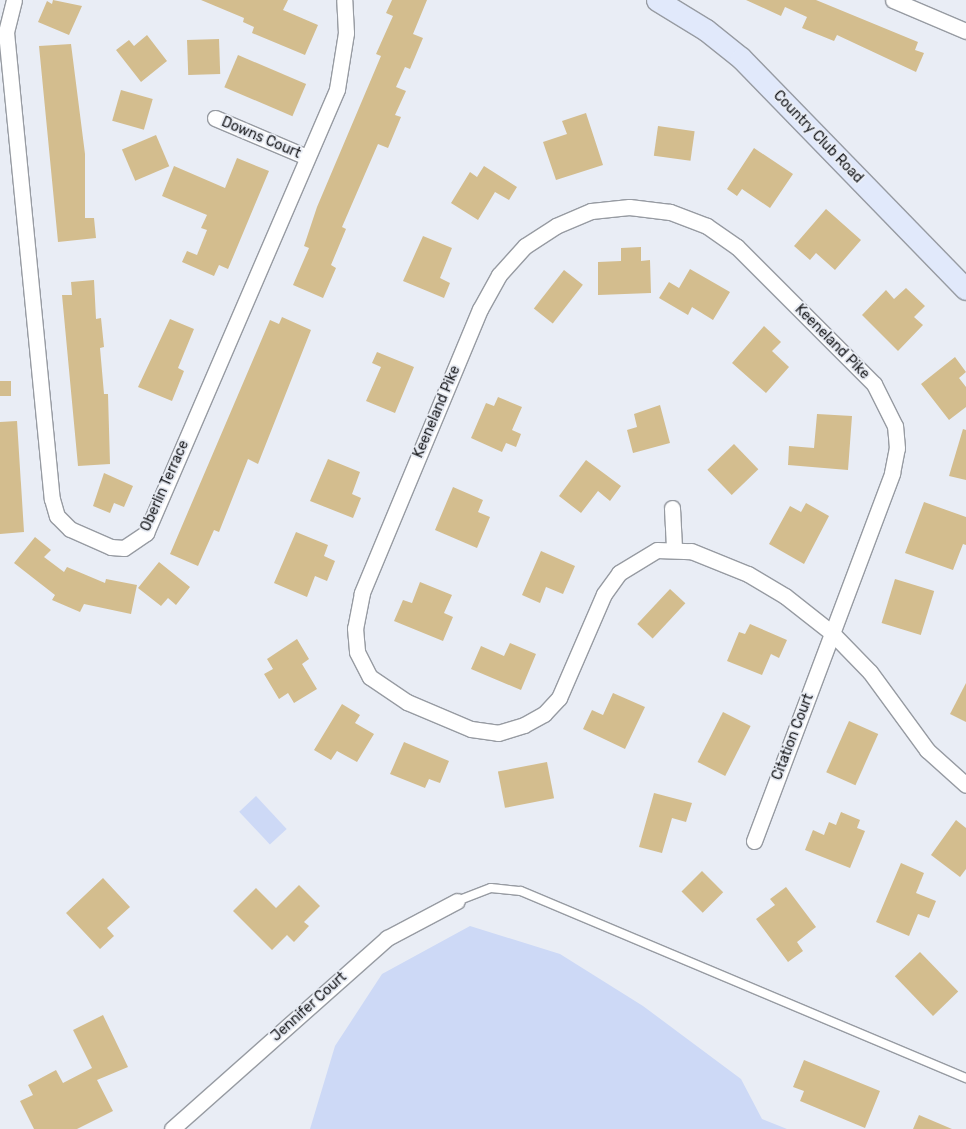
<!DOCTYPE html>
<html>
<head>
<meta charset="utf-8">
<style>
	body { margin:0 }
	#map { position:relative; width:966px; height:1129px; overflow:hidden; background:#e9edf5; font-family:Rubik,sans-serif }
	div>[style] { position:absolute }
	[style*='--x'] { left:calc(var(--x)*1px); top:calc(var(--y)*1px); width:calc(var(--w)*1px); rotate:calc(var(--a)*1deg) }
	.green>* { inset:0; background:#cdd9f6; transform-origin:0 0 }
	.building>* { inset:0; background:#d3bd8e; transform-origin:0 0 }
	.roads { filter:drop-shadow(1px 0 #979ba2) drop-shadow(-1px 0 #979ba2) drop-shadow(0 1px #979ba2) drop-shadow(0 -1px #979ba2) }
	.service>* { height:8px; margin:-4px; padding:0 4px; transform-origin:4px; border-radius:4px; background:#fff }
	.minor>* { height:15px; margin:-7.5px; padding:0 7.5px; transform-origin:7.5px; border-radius:7.5px; background:#fff }
	.secondary>* { height:21px; margin:-10.5px; padding:0 10.5px; transform-origin:10.5px; border-radius:10.5px; background:#e1e9fb }
	span { translate:-50% -50%; white-space:nowrap; text-align:center; line-height:1.15; -webkit-text-stroke:4px #e9edf5; paint-order:stroke }
	.street-label { font-size:14px; color:#16171a }
</style>
</head>
<body>
<div id="map">
	<div class="green">
		<i style="left:256px;top:796px;width:45px;height:23px;rotate:47deg"></i>
		<i style="clip-path:polygon(470px 926px,560px 954px,643px 1006px,741px 1079px,762px 1119px,787px 1129px,310px 1129px,335px 1046px,382px 974px)"></i>
	</div>
	<div class="building">
		<i style="clip-path:polygon(53px 0,82px 6px,69px 35px,38px 22px,47px 1px,52px 4px)"></i>
		<i style="clip-path:polygon(201px 0,288px 0,283px 10px,318px 25px,305px 55px,252px 33px,254px 27px,243px 22px,244px 18px)"></i>
		<i style="clip-path:polygon(392px 0,427px 0,413px 34px,423px 38px,410px 69px,405px 67px,396px 87px,406px 91px,395px 115px,401px 117px,388px 148px,378px 144px,342px 227px,346px 229px,331px 265px,336px 268px,323px 298px,293px 285px,309px 248px,304px 246px,317px 207px,381px 56px,376px 54px,393px 16px,386px 13px)"></i>
		<i style="clip-path:polygon(746px 0,816px 0,918px 42px,915px 50px,924px 53px,916px 72px,837px 35px,834px 41px,802px 28px,807px 17px,785px 7px,781px 16px)"></i>
		<i style="clip-path:polygon(147px 35px,167px 61px,141px 82px,116px 50px,129px 40px,134px 46px)"></i>
		<i style="left:219px;top:39px;width:35px;height:32px;rotate:88deg"></i>
		<i style="clip-path:polygon(71px 44px,85px 154px,85px 218px,94px 218px,96px 238px,58px 242px,39px 46px)"></i>
		<i style="left:238px;top:55px;width:74px;height:35px;rotate:23deg"></i>
		<i style="left:121px;top:90px;width:33px;height:32px;rotate:16deg"></i>
		<i style="clip-path:polygon(586px 113px,603px 165px,556px 180px,543px 142px,567px 134px,562px 121px)"></i>
		<i style="left:658px;top:126px;width:37px;height:30px;rotate:8deg"></i>
		<i style="left:156px;top:135px;width:34px;height:37px;rotate:67deg"></i>
		<i style="clip-path:polygon(754px 148px,793px 174px,770px 208px,742px 189px,737px 196px,727px 189px)"></i>
		<i style="clip-path:polygon(237px 158px,269px 171px,228px 269px,219px 265px,214px 276px,182px 262px,187px 251px,197px 255px,207px 230px,201px 228px,207px 215px,162px 196px,174px 166px,225px 188px)"></i>
		<i style="clip-path:polygon(484px 166px,517px 187px,509px 200px,495px 192px,478px 220px,451px 203px,470px 172px,477px 177px)"></i>
		<i style="clip-path:polygon(826px 209px,861px 240px,835px 270px,816px 253px,810px 260px,794px 246px)"></i>
		<i style="clip-path:polygon(423px 236px,452px 248px,440px 278px,450px 283px,444px 298px,403px 281px)"></i>
		<i style="clip-path:polygon(641px 247px,641px 261px,650px 260px,651px 293px,598px 295px,598px 262px,621px 261px,621px 248px)"></i>
		<i style="clip-path:polygon(690px 269px,730px 292px,713px 320px,692px 307px,688px 315px,659px 298px,669px 282px,679px 288px)"></i>
		<i style="left:564px;top:270px;width:24px;height:49px;rotate:38deg"></i>
		<i style="clip-path:polygon(94px 280px,96px 319px,101px 318px,104px 347px,100px 348px,104px 394px,108px 394px,110px 464px,78px 466px,62px 295px,72px 295px,71px 282px)"></i>
		<i style="clip-path:polygon(906px 288px,925px 306px,914px 317px,923px 325px,898px 351px,862px 315px,886px 290px,894px 299px)"></i>
		<i style="clip-path:polygon(282px 317px,311px 330px,258px 464px,248px 459px,219px 532px,214px 530px,198px 566px,170px 554px,270px 320px,279px 324px)"></i>
		<i style="clip-path:polygon(170px 319px,194px 329px,178px 368px,184px 371px,172px 401px,138px 387px)"></i>
		<i style="clip-path:polygon(764px 326px,781px 342px,772px 351px,789px 367px,766px 393px,732px 363px)"></i>
		<i style="clip-path:polygon(377px 352px,414px 367px,395px 413px,366px 401px,381px 367px,372px 363px)"></i>
		<i style="clip-path:polygon(955px 357px,966px 372px,959px 378px,966px 387px,966px 407px,949px 420px,921px 384px)"></i>
		<i style="left:0;top:381px;width:11px;height:15px"></i>
		<i style="clip-path:polygon(498px 397px,522px 407px,512px 430px,521px 434px,516px 447px,506px 443px,502px 452px,471px 438px,486px 403px,494px 406px)"></i>
		<i style="clip-path:polygon(660px 405px,670px 443px,633px 453px,627px 430px,637px 427px,634px 414px)"></i>
		<i style="clip-path:polygon(817px 414px,852px 416px,848px 470px,788px 465px,789px 446px,814px 448px)"></i>
		<i style="clip-path:polygon(17px 421px,24px 532px,0 534px,0 422px)"></i>
		<i style="clip-path:polygon(963px 429px,966px 430px,966px 480px,949px 476px)"></i>
		<i style="left:734px;top:444px;width:35px;height:37px;rotate:46deg"></i>
		<i style="clip-path:polygon(328px 459px,360px 472px,352px 494px,361px 498px,353px 518px,310px 501px)"></i>
		<i style="clip-path:polygon(586px 460px,621px 486px,610px 501px,598px 491px,581px 513px,559px 496px)"></i>
		<i style="clip-path:polygon(104px 473px,133px 486px,124px 507px,114px 503px,110px 513px,93px 506px)"></i>
		<i style="clip-path:polygon(453px 487px,483px 500px,478px 512px,490px 517px,477px 548px,435px 530px)"></i>
		<i style="clip-path:polygon(924px 502px,966px 517px,966px 545px,963px 544px,953px 570px,905px 553px)"></i>
		<i style="clip-path:polygon(806px 503px,829px 516px,804px 564px,769px 544px,790px 506px,801px 512px)"></i>
		<i style="clip-path:polygon(296px 532px,328px 545px,324px 556px,335px 561px,327px 581px,315px 576px,307px 597px,274px 583px)"></i>
		<i style="clip-path:polygon(35px 537px,51px 550px,44px 557px,64px 572px,67px 567px,105px 583px,106px 579px,137px 585px,131px 614px,84px 604px,80px 612px,52px 600px,55px 595px,14px 563px)"></i>
		<i style="clip-path:polygon(541px 551px,575px 566px,563px 594px,546px 587px,540px 603px,522px 595px)"></i>
		<i style="clip-path:polygon(159px 562px,190px 587px,176px 605px,168px 598px,161px 606px,138px 588px)"></i>
		<i style="left:895px;top:579px;width:41px;height:46px;rotate:17deg"></i>
		<i style="clip-path:polygon(420px 582px,452px 595px,444px 613px,453px 617px,443px 641px,394px 621px,403px 600px,412px 603px)"></i>
		<i style="left:670px;top:589px;width:21px;height:48px;rotate:43deg"></i>
		<i style="clip-path:polygon(750px 624px,787px 640px,779px 658px,771px 654px,762px 675px,727px 661px,739px 632px,745px 634px)"></i>
		<i style="clip-path:polygon(297px 639px,309px 659px,302px 664px,317px 689px,294px 703px,288px 693px,279px 699px,264px 674px,273px 669px,267px 659px)"></i>
		<i style="clip-path:polygon(510px 643px,536px 654px,521px 690px,471px 669px,481px 646px,504px 656px)"></i>
		<i style="clip-path:polygon(966px 683px,966px 722px,950px 714px)"></i>
		<i style="clip-path:polygon(613px 693px,645px 707px,625px 749px,583px 729px,592px 710px,603px 715px)"></i>
		<i style="clip-path:polygon(342px 704px,360px 715px,355px 723px,374px 734px,357px 762px,337px 751px,331px 760px,314px 750px)"></i>
		<i style="left:723px;top:712px;width:31px;height:56px;rotate:27deg"></i>
		<i style="left:849px;top:721px;width:32px;height:56px;rotate:24deg"></i>
		<i style="clip-path:polygon(404px 742px,449px 761px,440px 783px,429px 779px,425px 788px,390px 774px)"></i>
		<i style="left:547px;top:762px;width:37px;height:50px;rotate:79deg"></i>
		<i style="clip-path:polygon(654px 793px,692px 803px,686px 822px,672px 818px,662px 853px,639px 847px)"></i>
		<i style="clip-path:polygon(841px 812px,860px 820px,857px 828px,865px 831px,850px 868px,805px 850px,813px 830px,824px 835px,829px 822px,836px 825px)"></i>
		<i style="clip-path:polygon(956px 820px,966px 828px,966px 869px,960px 877px,931px 855px)"></i>
		<i style="clip-path:polygon(901px 863px,924px 873px,916px 893px,936px 901px,929px 918px,918px 914px,909px 936px,876px 922px)"></i>
		<i style="left:702px;top:871px;width:30px;height:29px;rotate:45deg"></i>
		<i style="clip-path:polygon(103px 878px,130px 907px,107px 928px,114px 936px,100px 949px,66px 913px)"></i>
		<i style="clip-path:polygon(299px 885px,320px 906px,304px 922px,309px 926px,294px 942px,287px 935px,272px 950px,233px 911px,256px 888px,276px 908px)"></i>
		<i style="clip-path:polygon(786px 887px,816px 927px,797px 942px,803px 951px,788px 962px,756px 919px,775px 905px,770px 899px)"></i>
		<i style="left:920px;top:952px;width:55px;height:35px;rotate:46deg"></i>
		<i style="clip-path:polygon(103px 1015px,128px 1067px,97px 1080px,113px 1111px,77px 1129px,34px 1129px,20px 1101px,33px 1095px,28px 1085px,56px 1070px,63px 1083px,92px 1068px,73px 1030px)"></i>
		<i style="clip-path:polygon(804px 1060px,880px 1091px,865px 1128px,800px 1101px,804px 1091px,793px 1087px)"></i>
		<i style="clip-path:polygon(919px 1115px,952px 1129px,913px 1129px)"></i>
	</div>
	<div class="roads">
		<div class="service">
			<i style="--x:457;--y:901;--w:36;--a:-21"></i>
			<i style="--x:491;--y:888;--w:30;--a:6"></i>
			<i style="--x:521;--y:891;--w:483;--a:22.8"></i>
		</div>
		<div class="minor">
			<i style="--x:14;--y:0;--w:33;--a:104"></i>
			<i style="--x:6;--y:32;--w:469;--a:84.4"></i>
			<i style="--x:52;--y:499;--w:18;--a:74"></i>
			<i style="--x:57;--y:516;--w:18;--a:45"></i>
			<i style="--x:70;--y:529;--w:45;--a:23.7"></i>
			<i style="--x:111;--y:547;--w:13;--a:4"></i>
			<i style="--x:124;--y:548;--w:27;--a:-34"></i>
			<i style="--x:146;--y:533;--w:483;--a:-66.7"></i>
			<i style="--x:337;--y:89;--w:57;--a:-80.9"></i>
			<i style="--x:346;--y:33;--w:33;--a:-93"></i>
			<i style="--x:893;--y:0;--w:79;--a:23"></i>
			<i style="--x:215;--y:118;--w:100;--a:23"></i>
			<i style="--x:672;--y:508;--w:40;--a:87.1"></i>
			<i style="--x:754;--y:841;--w:393;--a:-69.4"></i>
			<i style="--x:892;--y:473;--w:25;--a:-79"></i>
			<i style="--x:897;--y:448;--w:22;--a:-95"></i>
			<i style="--x:895;--y:426;--w:47;--a:-116.6"></i>
			<i style="--x:874;--y:384;--w:194;--a:-135"></i>
			<i style="--x:737;--y:247;--w:37;--a:-145"></i>
			<i style="--x:707;--y:226;--w:40;--a:-159"></i>
			<i style="--x:670;--y:212;--w:41;--a:-173"></i>
			<i style="--x:629;--y:207;--w:38;--a:174"></i>
			<i style="--x:591;--y:211;--w:38;--a:157"></i>
			<i style="--x:556;--y:226;--w:37;--a:147"></i>
			<i style="--x:525;--y:246;--w:39;--a:132"></i>
			<i style="--x:499;--y:275;--w:39;--a:119"></i>
			<i style="--x:480;--y:309;--w:308;--a:112.6"></i>
			<i style="--x:362;--y:593;--w:36;--a:101"></i>
			<i style="--x:355;--y:628;--w:24;--a:85"></i>
			<i style="--x:357;--y:652;--w:28;--a:63"></i>
			<i style="--x:370;--y:677;--w:45;--a:34"></i>
			<i style="--x:407;--y:702;--w:69;--a:22.9"></i>
			<i style="--x:471;--y:729;--w:27;--a:8"></i>
			<i style="--x:498;--y:733;--w:27;--a:-17"></i>
			<i style="--x:524;--y:725;--w:23;--a:-29"></i>
			<i style="--x:544;--y:714;--w:22;--a:-47"></i>
			<i style="--x:559;--y:698;--w:113;--a:-66.6"></i>
			<i style="--x:604;--y:594;--w:26;--a:-54"></i>
			<i style="--x:619;--y:573;--w:44;--a:-31.2"></i>
			<i style="--x:657;--y:550;--w:34;--a:2"></i>
			<i style="--x:691;--y:551;--w:61;--a:22"></i>
			<i style="--x:748;--y:574;--w:43;--a:30.7"></i>
			<i style="--x:785;--y:596;--w:60;--a:38.2"></i>
			<i style="--x:832;--y:633;--w:54;--a:45.7"></i>
			<i style="--x:870;--y:672;--w:97;--a:53.8"></i>
			<i style="--x:927;--y:750;--w:52;--a:41.9"></i>
			<i style="--x:172;--y:1129;--w:288;--a:-41.6"></i>
			<i style="--x:387;--y:938;--w:79;--a:-27.9"></i>
		</div>
		<div class="secondary">
			<i style="--x:657;--y:0;--w:57;--a:31.5"></i>
			<i style="--x:706;--y:30;--w:45;--a:38.7"></i>
			<i style="--x:741;--y:58;--w:322;--a:45.8"></i>
		</div>
	</div>
	<div class="street-label">
		<span style="left:818px;top:137px;rotate:46deg">Country Club Road</span>
		<span style="left:261px;top:138px;rotate:23deg">Downs Court</span>
		<span style="left:832px;top:342px;rotate:45deg">Keeneland Pike</span>
		<span style="left:437px;top:412px;rotate:-67deg">Keeneland Pike</span>
		<span style="left:165px;top:486px;rotate:-66deg">Oberlin Terrace</span>
		<span style="left:793px;top:737px;rotate:-69deg">Citation Court</span>
		<span style="left:309px;top:1007px;rotate:-42deg">Jennifer Court</span>
	</div>
</div>
</body>
</html>
